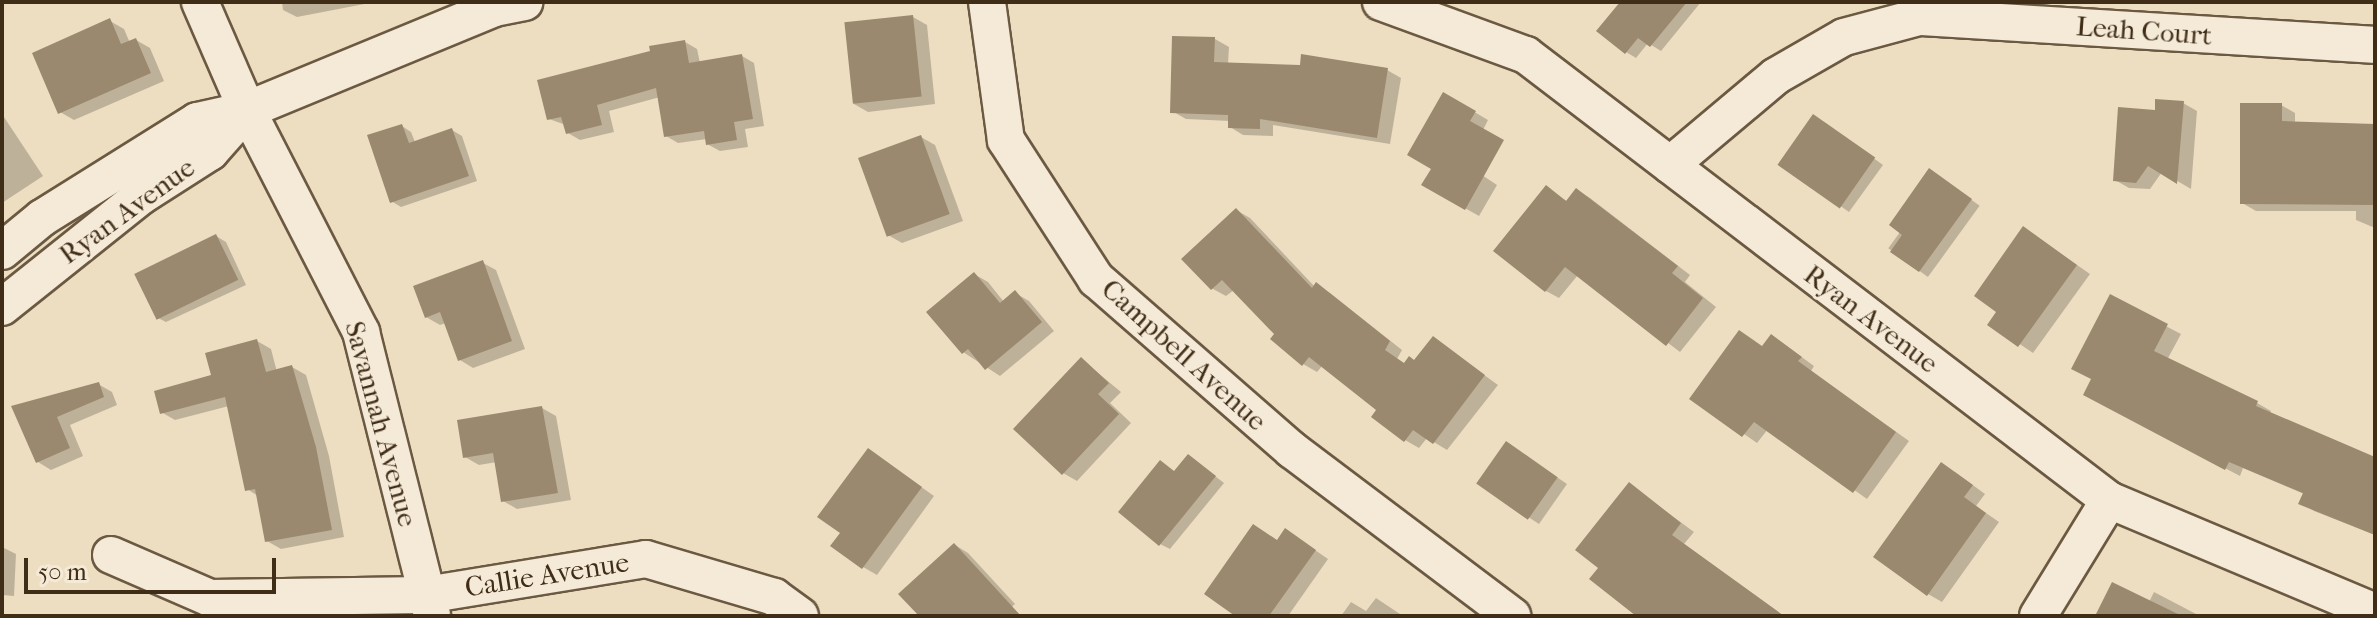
<!DOCTYPE html>
<html>
<head>
<meta charset="utf-8">
<style>
	body { margin:0 }
	#map { position:relative; width:2377px; height:618px; overflow:hidden; background:#eedec1; font-family:"IM FELL French Canon",serif }
	div>[style] { position:absolute }
	[style*='--x'] { left:calc(var(--x)*1px); top:calc(var(--y)*1px); width:calc(var(--w)*1px); rotate:calc(var(--a)*1deg) }
	.shadow>* { inset:0; background:#0003; transform-origin:0 0 }
	.building>* { inset:0; background:#9a896f; transform-origin:0 0 }
	.roads { filter:drop-shadow(2px 0 #6b5942) drop-shadow(-2px 0 #6b5942) drop-shadow(0 2px #6b5942) drop-shadow(0 -2px #6b5942) }
	.street>* { height:36px; margin:-18px; padding:0 18px; transform-origin:18px; border-radius:18px; background:#f4ead7 }
	span { translate:-50% -50%; white-space:nowrap; text-align:center; line-height:1.15; -webkit-text-stroke:6px #f4ead7; paint-order:stroke }
	.street-label { font-size:28px; color:#3f2d17 }
	.frame { position:absolute; inset:0; border:4px solid #3f2d17; pointer-events:none }
	.scale { position:absolute; left:24px; top:558px; width:252px; height:36px; box-sizing:border-box; border:4px solid #3f2d17; border-top:0; padding-left:10px; font-size:24px; line-height:28px; white-space:nowrap; color:#3f2d17; -webkit-text-stroke:6px #f4ead7; paint-order:stroke }
</style>
</head>
<body>
<div id="map">
	<div class="shadow">
		<i style="clip-path:polygon(282px 2px,375px 2px,297px 17px,283px 10px)"></i>
		<i style="clip-path:polygon(1622px 2px,1701px 2px,1661px 51px,1648px 43px,1636px 58px,1626px 52px)"></i>
		<i style="clip-path:polygon(913px 17px,927px 25px,935px 104px,868px 112px,854px 104px)"></i>
		<i style="clip-path:polygon(110px 21px,124px 29px,130px 43px,136px 40px,150px 48px,164px 81px,74px 120px,60px 112px)"></i>
		<i style="clip-path:polygon(1215px 39px,1229px 47px,1228px 64px,1387px 70px,1401px 78px,1390px 144px,1273px 125px,1273px 136px,1243px 135px,1230px 127px,1230px 121px,1186px 119px,1172px 111px)"></i>
		<i style="clip-path:polygon(685px 42px,697px 49px,700px 63px,742px 56px,754px 63px,764px 126px,745px 129px,748px 147px,720px 151px,707px 144px,707px 139px,678px 143px,666px 136px,660px 97px,609px 111px,614px 132px,580px 140px,568px 133px,566px 125px,549px 119px)"></i>
		<i style="clip-path:polygon(1444px 94px,1488px 120px,1483px 130px,1476px 171px,1497px 185px,1479px 216px,1424px 185px,1434px 168px)"></i>
		<i style="clip-path:polygon(2183px 103px,2197px 111px,2191px 189px,2162px 172px,2150px 189px,2129px 188px,2115px 180px,2156px 112px)"></i>
		<i style="clip-path:polygon(2281px 105px,2295px 113px,2295px 123px,2375px 126px,2375px 228px,2356px 220px,2356px 211px,2256px 211px,2242px 203px)"></i>
		<i style="clip-path:polygon(2px 114px,43px 176px,2px 203px)"></i>
		<i style="clip-path:polygon(1824px 122px,1883px 165px,1849px 212px,1780px 164px)"></i>
		<i style="clip-path:polygon(402px 126px,411px 132px,415px 142px,452px 130px,462px 136px,477px 181px,401px 207px,391px 201px)"></i>
		<i style="clip-path:polygon(921px 137px,935px 145px,963px 221px,902px 243px,888px 235px)"></i>
		<i style="left:1940px;top:177px;width:49px;height:88px;rotate:36deg"></i>
		<i style="clip-path:polygon(1546px 187px,1568px 202px,1577px 190px,1590px 198px,1690px 275px,1685px 282px,1716px 307px,1680px 352px,1578px 275px,1559px 298px,1546px 291px)"></i>
		<i style="clip-path:polygon(1236px 210px,1250px 218px,1315px 287px,1330px 293px,1402px 350px,1397px 359px,1405px 365px,1415px 362px,1433px 338px,1498px 385px,1447px 450px,1427px 438px,1419px 448px,1405px 440px,1373px 416px,1379px 409px,1323px 365px,1317px 372px,1303px 364px,1234px 290px,1226px 296px,1213px 289px,1184px 259px)"></i>
		<i style="clip-path:polygon(216px 236px,226px 242px,246px 285px,166px 322px,156px 317px)"></i>
		<i style="clip-path:polygon(2037px 237px,2090px 274px,2033px 353px,1990px 324px)"></i>
		<i style="clip-path:polygon(483px 263px,496px 270px,525px 349px,473px 368px,460px 360px,446px 323px,440px 325px,426px 317px)"></i>
		<i style="clip-path:polygon(974px 274px,988px 282px,1004px 302px,1015px 293px,1029px 301px,1054px 331px,1000px 376px,963px 352px)"></i>
		<i style="clip-path:polygon(2110px 297px,2181px 334px,2167px 360px,2257px 403px,2271px 411px,2269px 414px,2375px 459px,2375px 535px,2314px 511px,2301px 503px,2304px 494px,2243px 468px,2240px 476px,2099px 402px,2094px 379px)"></i>
		<i style="clip-path:polygon(257px 341px,271px 349px,277px 372px,292px 367px,306px 375px,329px 456px,344px 537px,281px 549px,267px 541px,258px 496px,247px 489px,229px 406px,175px 420px,161px 412px)"></i>
		<i style="clip-path:polygon(1785px 345px,1814px 366px,1811px 371px,1909px 441px,1867px 499px,1768px 429px,1757px 443px,1692px 398px,1763px 347px)"></i>
		<i style="clip-path:polygon(1081px 359px,1121px 392px,1110px 403px,1131px 423px,1077px 481px,1063px 473px)"></i>
		<i style="clip-path:polygon(98px 384px,112px 392px,117px 405px,70px 425px,83px 456px,51px 470px,38px 462px,14px 407px)"></i>
		<i style="clip-path:polygon(542px 408px,556px 416px,571px 500px,517px 509px,503px 501px,497px 462px,479px 465px,465px 457px)"></i>
		<i style="clip-path:polygon(1516px 449px,1567px 484px,1539px 524px,1478px 484px)"></i>
		<i style="clip-path:polygon(869px 450px,934px 496px,877px 575px,863px 567px,842px 533px)"></i>
		<i style="clip-path:polygon(1189px 456px,1224px 483px,1170px 549px,1160px 544px,1176px 473px)"></i>
		<i style="clip-path:polygon(1955px 472px,1985px 494px,1976px 506px,1999px 522px,1942px 602px,1928px 594px)"></i>
		<i style="clip-path:polygon(1629px 484px,1694px 532px,1684px 544px,1784px 616px,1644px 616px,1601px 567px)"></i>
		<i style="clip-path:polygon(1299px 539px,1328px 559px,1288px 616px,1239px 616px,1278px 542px)"></i>
		<i style="clip-path:polygon(955px 545px,968px 553px,1015px 604px,1001px 616px,921px 616px)"></i>
		<i style="clip-path:polygon(2px 547px,16px 554px,14px 596px,2px 595px)"></i>
		<i style="clip-path:polygon(2154px 592px,2200px 616px,2097px 616px,2149px 602px)"></i>
		<i style="clip-path:polygon(1376px 598px,1403px 616px,1341px 616px,1351px 602px,1366px 611px)"></i>
	</div>
	<div class="building">
		<i style="clip-path:polygon(1620px 2px,1687px 2px,1650px 47px,1638px 38px,1625px 54px,1596px 31px)"></i>
		<i style="left:913px;top:15px;width:82px;height:69px;rotate:84deg"></i>
		<i style="clip-path:polygon(110px 18px,121px 44px,136px 38px,151px 73px,58px 114px,32px 53px)"></i>
		<i style="clip-path:polygon(1172px 36px,1215px 37px,1214px 62px,1300px 65px,1301px 54px,1388px 68px,1377px 138px,1260px 119px,1260px 129px,1228px 128px,1228px 115px,1170px 113px)"></i>
		<i style="clip-path:polygon(685px 40px,689px 63px,742px 54px,753px 119px,734px 122px,737px 140px,706px 145px,704px 131px,664px 137px,656px 88px,597px 105px,602px 125px,566px 134px,561px 117px,547px 120px,537px 80px,650px 51px,649px 46px)"></i>
		<i style="clip-path:polygon(1443px 92px,1476px 111px,1470px 121px,1504px 140px,1465px 210px,1421px 185px,1431px 169px,1407px 155px)"></i>
		<i style="clip-path:polygon(2155px 99px,2184px 101px,2177px 184px,2148px 166px,2136px 183px,2113px 181px,2118px 107px,2155px 110px)"></i>
		<i style="clip-path:polygon(2240px 103px,2282px 103px,2282px 121px,2375px 124px,2375px 205px,2240px 204px)"></i>
		<i style="left:1813px;top:114px;width:76px;height:62px;rotate:35deg"></i>
		<i style="clip-path:polygon(402px 124px,409px 143px,452px 128px,469px 176px,390px 203px,367px 135px)"></i>
		<i style="left:921px;top:135px;width:84px;height:67px;rotate:70deg"></i>
		<i style="clip-path:polygon(1929px 168px,1972px 199px,1919px 272px,1890px 252px,1902px 235px,1889px 225px)"></i>
		<i style="clip-path:polygon(1546px 185px,1566px 201px,1576px 188px,1678px 266px,1672px 273px,1703px 298px,1666px 346px,1565px 267px,1545px 292px,1493px 251px)"></i>
		<i style="clip-path:polygon(1236px 208px,1312px 288px,1316px 282px,1390px 341px,1385px 350px,1404px 363px,1409px 356px,1414px 360px,1433px 336px,1485px 375px,1433px 444px,1413px 430px,1404px 442px,1371px 417px,1376px 410px,1309px 357px,1302px 366px,1270px 339px,1274px 334px,1222px 280px,1211px 290px,1181px 259px)"></i>
		<i style="clip-path:polygon(2023px 226px,2077px 265px,2018px 347px,1987px 325px,1996px 312px,1974px 296px)"></i>
		<i style="left:216px;top:234px;width:51px;height:91px;rotate:64deg"></i>
		<i style="clip-path:polygon(483px 260px,512px 341px,458px 361px,440px 312px,425px 318px,413px 286px)"></i>
		<i style="clip-path:polygon(974px 272px,1000px 303px,1015px 290px,1042px 322px,985px 370px,968px 349px,962px 354px,926px 312px)"></i>
		<i style="clip-path:polygon(2110px 294px,2168px 324px,2154px 351px,2258px 401px,2256px 406px,2375px 457px,2375px 535px,2298px 504px,2303px 493px,2229px 462px,2225px 470px,2083px 395px,2091px 379px,2071px 369px)"></i>
		<i style="clip-path:polygon(1739px 330px,1762px 346px,1771px 334px,1802px 357px,1798px 361px,1896px 432px,1853px 493px,1754px 422px,1742px 437px,1689px 399px)"></i>
		<i style="clip-path:polygon(257px 339px,266px 372px,292px 365px,316px 447px,332px 530px,265px 542px,255px 489px,245px 491px,225px 397px,160px 414px,154px 391px,211px 375px,205px 353px)"></i>
		<i style="clip-path:polygon(1081px 357px,1109px 383px,1098px 394px,1119px 414px,1062px 475px,1013px 429px)"></i>
		<i style="clip-path:polygon(99px 382px,104px 397px,57px 417px,70px 448px,36px 463px,11px 406px)"></i>
		<i style="clip-path:polygon(542px 406px,558px 493px,501px 502px,493px 453px,463px 458px,457px 420px)"></i>
		<i style="left:1506px;top:441px;width:63px;height:52px;rotate:35deg"></i>
		<i style="clip-path:polygon(868px 448px,922px 487px,862px 569px,830px 546px,840px 533px,817px 517px)"></i>
		<i style="clip-path:polygon(1188px 454px,1216px 476px,1159px 546px,1118px 512px,1160px 460px,1174px 471px)"></i>
		<i style="clip-path:polygon(1941px 462px,1973px 485px,1964px 497px,1986px 513px,1927px 596px,1873px 557px)"></i>
		<i style="clip-path:polygon(1629px 482px,1681px 523px,1672px 535px,1784px 616px,1636px 616px,1589px 579px,1598px 568px,1575px 550px)"></i>
		<i style="clip-path:polygon(1253px 524px,1277px 540px,1285px 528px,1316px 550px,1269px 616px,1235px 616px,1204px 594px)"></i>
		<i style="clip-path:polygon(954px 543px,1021px 616px,919px 616px,898px 594px)"></i>
		<i style="clip-path:polygon(2112px 582px,2182px 616px,2095px 616px)"></i>
	</div>
	<div class="roads">
		<div class="street">
			<i style="--x:200;--y:2;--w:118;--a:66.5"></i>
			<i style="--x:247;--y:110;--w:250;--a:62.8"></i>
			<i style="--x:361;--y:332;--w:291;--a:75.9"></i>
			<i style="--x:987;--y:2;--w:139;--a:82.2"></i>
			<i style="--x:1006;--y:140;--w:166;--a:57.1"></i>
			<i style="--x:1096;--y:279;--w:260;--a:41.1"></i>
			<i style="--x:1292;--y:450;--w:276;--a:37"></i>
			<i style="--x:1381;--y:2;--w:154;--a:20.1"></i>
			<i style="--x:1526;--y:55;--w:733;--a:37.35"></i>
			<i style="--x:2109;--y:500;--w:289;--a:22.8"></i>
			<i style="--x:1670;--y:165;--w:138;--a:-40"></i>
			<i style="--x:1776;--y:76;--w:78;--a:-29.8"></i>
			<i style="--x:1844;--y:37;--w:78;--a:-14.9"></i>
			<i style="--x:1919;--y:17;--w:457;--a:3.5"></i>
			<i style="--x:2;--y:251;--w:52;--a:-39.5"></i>
			<i style="--x:42;--y:218;--w:183;--a:-32"></i>
			<i style="--x:197;--y:121;--w:51;--a:-12.4"></i>
			<i style="--x:247;--y:110;--w:267;--a:-22.4"></i>
			<i style="--x:494;--y:8;--w:31;--a:-11"></i>
			<i style="--x:2;--y:307;--w:178;--a:-38.6"></i>
			<i style="--x:141;--y:196;--w:82;--a:-32.5"></i>
			<i style="--x:210;--y:152;--w:56;--a:-48.6"></i>
			<i style="--x:111;--y:555;--w:108;--a:23.5"></i>
			<i style="--x:210;--y:598;--w:216;--a:-0.8"></i>
			<i style="--x:426;--y:595;--w:223;--a:-9.3"></i>
			<i style="--x:646;--y:559;--w:134;--a:16.5"></i>
			<i style="--x:774;--y:597;--w:32;--a:36"></i>
			<i style="--x:2038;--y:616;--w:136;--a:-58.5"></i>
		</div>
	</div>
	<div class="street-label">
		<span style="left:2144px;top:31px;rotate:4deg">Leah Court</span>
		<span style="left:127px;top:211px;rotate:-36deg">Ryan Avenue</span>
		<span style="left:1871px;top:319px;rotate:37deg">Ryan Avenue</span>
		<span style="left:1184px;top:355px;rotate:42deg">Campbell Avenue</span>
		<span style="left:381px;top:424px;rotate:75deg">Savannah Avenue</span>
		<span style="left:547px;top:575px;rotate:-9deg">Callie Avenue</span>
	</div>
	<div class="frame"></div>
	<div class="scale">50 m</div>
</div>
</body>
</html>
